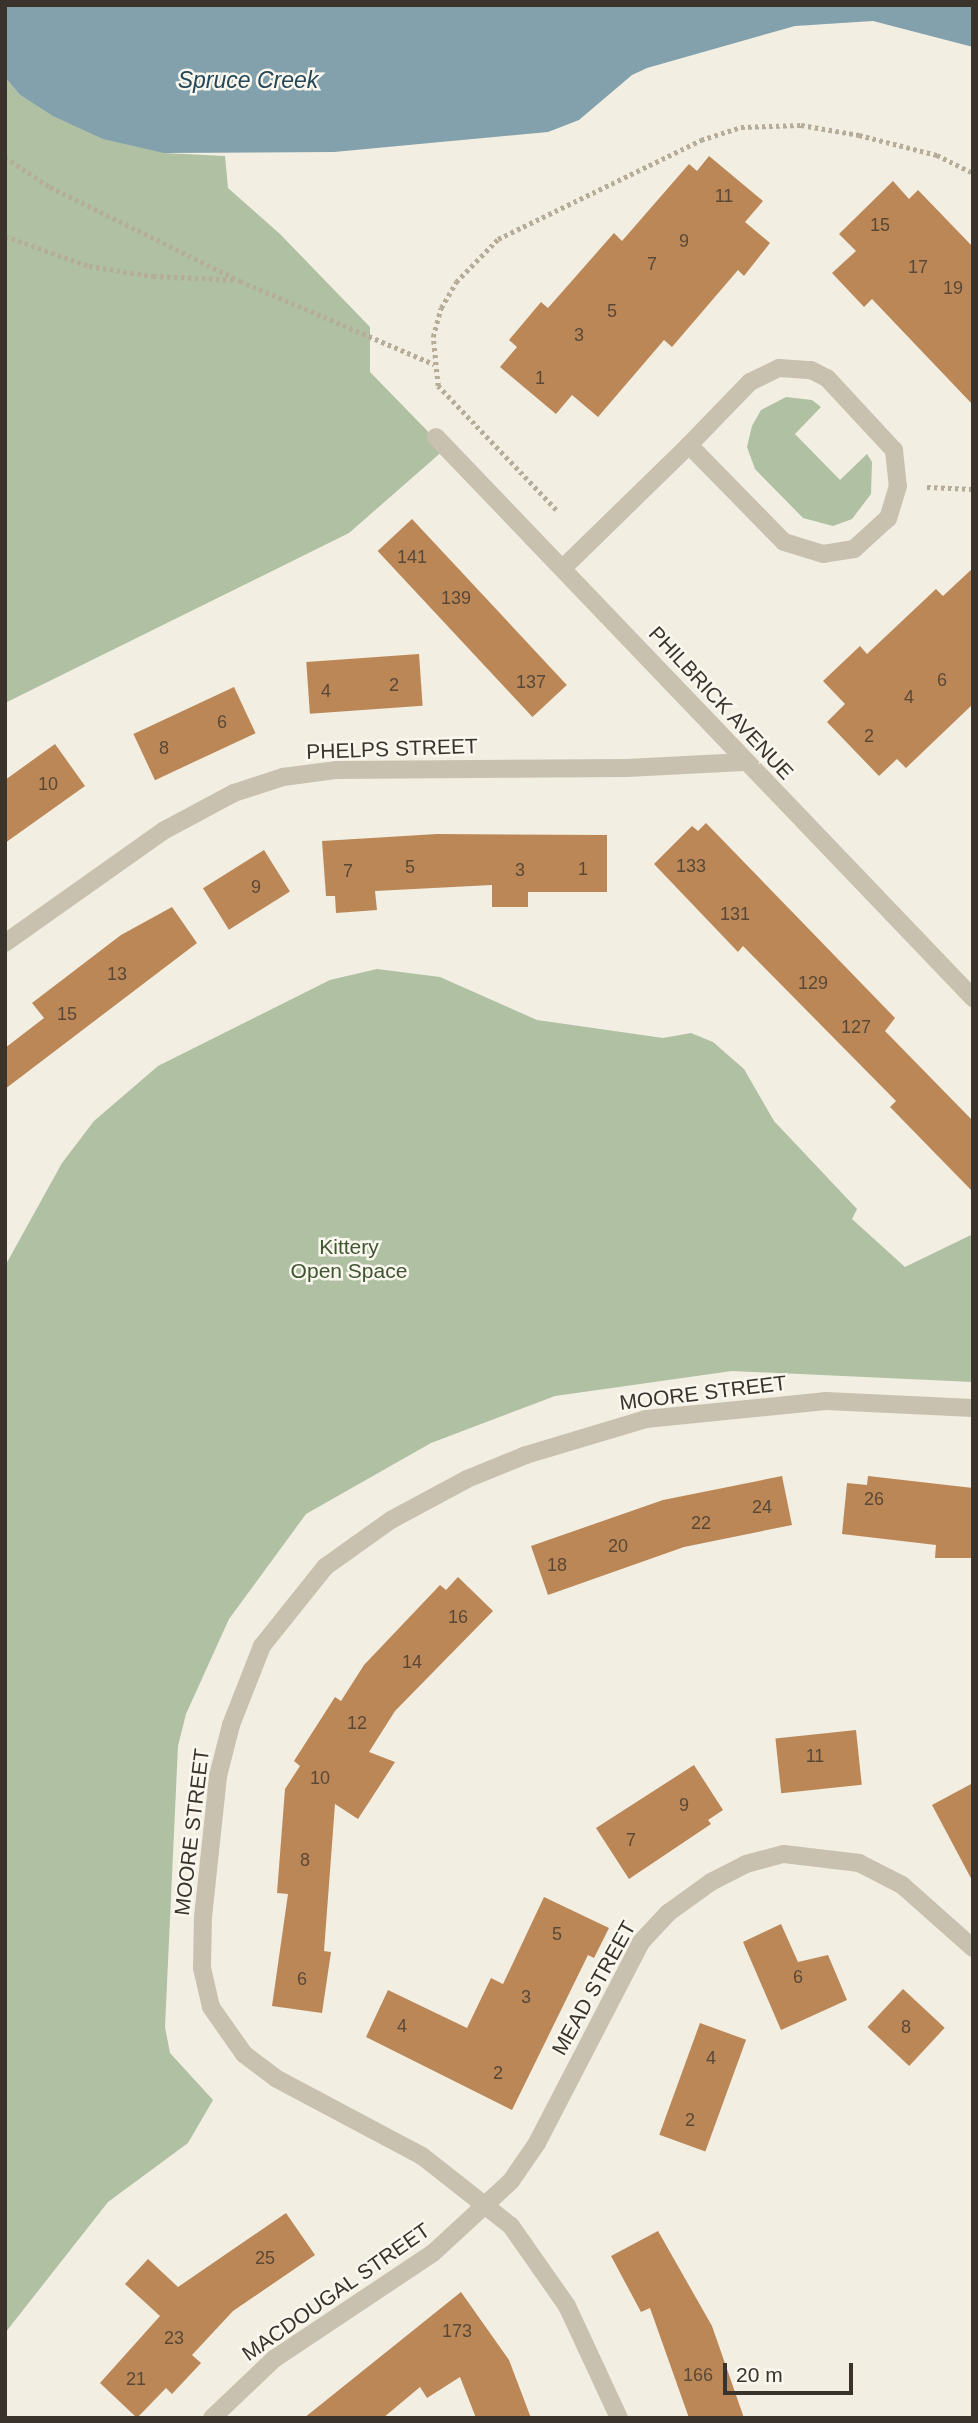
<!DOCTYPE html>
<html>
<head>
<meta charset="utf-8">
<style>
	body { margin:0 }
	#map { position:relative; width:978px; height:2423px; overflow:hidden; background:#f2eee2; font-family:Helvetica,sans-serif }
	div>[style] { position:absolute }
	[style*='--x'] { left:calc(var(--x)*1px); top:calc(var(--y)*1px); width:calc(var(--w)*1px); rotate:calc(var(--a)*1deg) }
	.green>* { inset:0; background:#afc0a3 }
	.water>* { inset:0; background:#83a1ac }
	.building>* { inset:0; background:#bb8757; transform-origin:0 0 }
	.path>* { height:4.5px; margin-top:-2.25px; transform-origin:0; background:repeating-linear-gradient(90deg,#b5ac99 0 3.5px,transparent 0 7px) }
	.minor>* { height:18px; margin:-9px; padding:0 9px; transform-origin:9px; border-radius:9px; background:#c9c1af }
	span { translate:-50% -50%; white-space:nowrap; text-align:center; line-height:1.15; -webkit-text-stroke:5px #f9f7ee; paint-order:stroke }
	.number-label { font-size:18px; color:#5a4837 }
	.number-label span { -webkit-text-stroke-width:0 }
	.street-label { font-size:21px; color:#39332c }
	.park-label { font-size:21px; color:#405532 }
	.water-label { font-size:23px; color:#254757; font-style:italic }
	.frame { position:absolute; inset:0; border:7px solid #39332c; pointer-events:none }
	.scale { position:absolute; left:723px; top:2363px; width:130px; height:32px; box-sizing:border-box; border:4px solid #39332c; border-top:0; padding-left:9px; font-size:21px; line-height:24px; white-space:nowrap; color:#39332c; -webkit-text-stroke:5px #f9f7ee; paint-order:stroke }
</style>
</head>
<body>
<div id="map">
	<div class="green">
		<i style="clip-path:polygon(5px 77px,19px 94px,164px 153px,225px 156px,228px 188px,280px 234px,370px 327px,370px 372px,445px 449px,349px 533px,5px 703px)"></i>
		<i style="clip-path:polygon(786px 397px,812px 400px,821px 407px,795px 434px,840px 480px,867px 454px,872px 462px,871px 494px,852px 519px,833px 526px,803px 518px,755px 469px,747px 447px,752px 426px,761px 410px)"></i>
		<i style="clip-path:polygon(377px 969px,440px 977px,537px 1020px,663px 1038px,691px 1033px,713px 1042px,744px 1069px,774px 1121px,857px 1209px,852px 1219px,905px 1267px,973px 1234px,973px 1382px,732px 1371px,555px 1396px,431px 1443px,306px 1514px,229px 1619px,186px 1714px,178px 1746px,165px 2027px,170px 2053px,213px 2100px,188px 2143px,108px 2202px,5px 2333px,5px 1266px,62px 1163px,94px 1121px,158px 1066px,330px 980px)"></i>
	</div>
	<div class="water">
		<i style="clip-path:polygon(5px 5px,973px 5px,973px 47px,873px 21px,795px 26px,647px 68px,632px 75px,579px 120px,548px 132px,334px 152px,164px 153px,103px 139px,53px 116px,19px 94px,5px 77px)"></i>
	</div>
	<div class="building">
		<i style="clip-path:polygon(709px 156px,763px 201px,745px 222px,770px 243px,744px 276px,738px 270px,672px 347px,664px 340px,598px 417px,572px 395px,556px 414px,500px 367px,517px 347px,509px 340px,541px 302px,548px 308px,614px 233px,622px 241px,689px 164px,697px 171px)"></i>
		<i style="clip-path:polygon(893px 181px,909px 199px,918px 190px,973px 247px,973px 405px,872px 299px,864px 307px,832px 273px,856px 251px,839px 234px)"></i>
		<i style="left:412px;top:519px;width:227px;height:47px;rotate:47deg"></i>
		<i style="clip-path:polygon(973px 568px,973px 704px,906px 768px,897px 759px,879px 776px,827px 722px,845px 704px,823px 681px,860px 646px,867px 654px,936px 589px,943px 596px)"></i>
		<i style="left:419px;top:654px;width:52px;height:113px;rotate:86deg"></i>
		<i style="left:234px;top:687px;width:51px;height:111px;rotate:65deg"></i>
		<i style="clip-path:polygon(55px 744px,85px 786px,5px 843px,5px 780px)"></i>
		<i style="clip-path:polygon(706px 823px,895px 1018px,885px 1031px,973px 1121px,973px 1192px,890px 1107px,896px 1101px,743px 946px,738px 952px,654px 864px,692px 826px,698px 831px)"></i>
		<i style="clip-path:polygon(437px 834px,607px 835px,607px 892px,528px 892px,528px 907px,492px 907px,492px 885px,375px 891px,377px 910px,336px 913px,335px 896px,326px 896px,322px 841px)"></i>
		<i style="left:264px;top:850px;width:49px;height:72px;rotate:58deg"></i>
		<i style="clip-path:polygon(172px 907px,197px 943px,5px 1089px,5px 1048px,44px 1018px,32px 1003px,121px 935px)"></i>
		<i style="clip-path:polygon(782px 1476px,792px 1525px,684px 1547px,548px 1595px,531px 1546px,663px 1500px)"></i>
		<i style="clip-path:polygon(868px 1476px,973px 1488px,973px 1558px,935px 1558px,936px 1545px,842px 1534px,847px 1483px,867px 1485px)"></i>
		<i style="clip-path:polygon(458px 1577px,493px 1611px,395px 1711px,369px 1752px,395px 1762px,358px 1819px,335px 1804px,324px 1951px,331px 1952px,322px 2013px,272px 2006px,288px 1894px,277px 1893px,285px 1789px,300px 1766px,294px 1761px,335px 1697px,341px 1701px,364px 1665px,440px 1585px,446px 1590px)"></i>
		<i style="left:856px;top:1730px;width:55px;height:81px;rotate:84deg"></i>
		<i style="clip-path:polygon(694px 1765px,723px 1810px,708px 1820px,711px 1824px,629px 1879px,596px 1828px)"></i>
		<i style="clip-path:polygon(973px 1783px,973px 1882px,932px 1805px)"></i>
		<i style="clip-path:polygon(544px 1897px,609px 1928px,594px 1958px,588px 1955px,512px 2110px,366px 2037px,388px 1990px,467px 2028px,491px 1978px,503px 1984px)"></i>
		<i style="clip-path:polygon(781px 1924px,798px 1962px,828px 1955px,847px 2000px,781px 2030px,743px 1942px)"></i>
		<i style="left:903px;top:1989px;width:57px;height:52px;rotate:43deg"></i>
		<i style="left:700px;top:2023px;width:49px;height:119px;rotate:20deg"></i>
		<i style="clip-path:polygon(286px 2213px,315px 2255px,233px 2311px,192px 2355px,201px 2363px,172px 2394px,166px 2388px,137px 2418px,100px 2383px,160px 2316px,125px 2284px,148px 2259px,178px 2287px)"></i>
		<i style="clip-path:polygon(658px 2231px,712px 2326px,744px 2418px,689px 2418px,650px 2308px,641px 2312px,611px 2256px)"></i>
		<i style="clip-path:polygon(461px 2292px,509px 2360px,531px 2418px,476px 2418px,460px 2377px,427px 2398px,420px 2387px,383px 2418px,304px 2418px)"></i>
	</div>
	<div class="path">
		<i style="--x:5;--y:157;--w:54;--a:33.7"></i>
		<i style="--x:50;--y:187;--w:212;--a:26.3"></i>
		<i style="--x:240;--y:281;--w:211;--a:23.2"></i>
		<i style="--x:5;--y:236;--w:89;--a:19.7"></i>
		<i style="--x:89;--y:266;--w:65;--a:8.9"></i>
		<i style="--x:153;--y:276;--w:83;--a:2.8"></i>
		<i style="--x:927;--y:487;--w:46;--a:2.5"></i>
		<i style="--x:556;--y:510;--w:171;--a:-133.6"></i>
		<i style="--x:438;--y:386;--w:49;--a:-95.8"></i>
		<i style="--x:433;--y:337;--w:30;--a:-75"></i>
		<i style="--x:441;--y:308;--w:30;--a:-60"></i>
		<i style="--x:456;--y:282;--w:60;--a:-45.7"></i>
		<i style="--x:498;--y:239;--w:226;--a:-26"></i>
		<i style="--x:701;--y:140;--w:42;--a:-18"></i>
		<i style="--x:741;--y:127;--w:60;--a:-1.9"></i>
		<i style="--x:801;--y:125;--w:59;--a:9.8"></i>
		<i style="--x:859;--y:135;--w:81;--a:14.4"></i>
		<i style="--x:937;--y:155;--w:40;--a:26.6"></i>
	</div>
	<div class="minor">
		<i style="--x:779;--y:368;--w:32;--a:4"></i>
		<i style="--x:811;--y:370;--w:18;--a:27"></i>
		<i style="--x:827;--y:378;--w:98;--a:47.1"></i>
		<i style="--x:894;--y:450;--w:36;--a:84"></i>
		<i style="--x:898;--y:486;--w:34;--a:107"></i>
		<i style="--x:888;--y:518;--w:46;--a:137.6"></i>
		<i style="--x:854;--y:549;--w:31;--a:171"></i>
		<i style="--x:823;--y:554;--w:41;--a:-162.9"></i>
		<i style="--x:784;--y:542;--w:136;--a:-134.4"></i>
		<i style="--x:689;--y:445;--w:88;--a:-45.9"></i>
		<i style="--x:750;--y:382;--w:32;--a:-26"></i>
		<i style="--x:436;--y:437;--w:777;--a:46.25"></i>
		<i style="--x:563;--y:568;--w:176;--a:-44.3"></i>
		<i style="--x:5;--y:943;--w:194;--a:-35.3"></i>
		<i style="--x:163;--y:831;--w:81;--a:-28.2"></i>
		<i style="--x:234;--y:793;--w:52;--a:-18.1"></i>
		<i style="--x:283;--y:777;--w:53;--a:-7.5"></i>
		<i style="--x:336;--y:770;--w:291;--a:-0.4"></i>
		<i style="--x:627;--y:768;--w:117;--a:-2.9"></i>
		<i style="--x:212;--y:2418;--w:86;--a:-43.6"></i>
		<i style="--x:274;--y:2359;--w:191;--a:-33.7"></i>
		<i style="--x:433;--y:2253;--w:106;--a:-42.7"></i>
		<i style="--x:511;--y:2181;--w:46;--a:-55.6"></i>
		<i style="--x:537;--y:2143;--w:226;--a:-62.6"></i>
		<i style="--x:641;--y:1942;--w:40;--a:-47"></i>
		<i style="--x:668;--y:1913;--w:53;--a:-35.8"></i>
		<i style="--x:711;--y:1882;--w:39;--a:-27"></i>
		<i style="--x:746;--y:1864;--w:39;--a:-15"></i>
		<i style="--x:784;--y:1854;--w:76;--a:6.8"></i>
		<i style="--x:859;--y:1863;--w:48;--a:27.1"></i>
		<i style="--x:902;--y:1885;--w:95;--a:41.6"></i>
		<i style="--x:619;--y:2418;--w:123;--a:-114.9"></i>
		<i style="--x:567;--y:2306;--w:98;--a:-125"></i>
		<i style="--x:511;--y:2226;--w:113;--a:-141.8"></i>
		<i style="--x:422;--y:2156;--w:164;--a:-152"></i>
		<i style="--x:277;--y:2079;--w:41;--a:-142.9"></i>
		<i style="--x:244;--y:2054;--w:57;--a:-125.1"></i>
		<i style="--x:211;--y:2007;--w:40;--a:-103"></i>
		<i style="--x:202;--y:1968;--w:51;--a:-88.9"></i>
		<i style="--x:203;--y:1917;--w:142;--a:-83.9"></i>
		<i style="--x:218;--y:1776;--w:53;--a:-75.7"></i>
		<i style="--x:231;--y:1725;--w:85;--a:-68.6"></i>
		<i style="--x:262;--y:1646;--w:101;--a:-51.4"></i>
		<i style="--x:325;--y:1567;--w:81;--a:-35.5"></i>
		<i style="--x:391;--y:1520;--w:86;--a:-28.3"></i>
		<i style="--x:467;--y:1479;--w:64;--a:-22.1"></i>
		<i style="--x:526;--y:1455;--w:125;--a:-16.7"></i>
		<i style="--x:646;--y:1419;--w:181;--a:-5.7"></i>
		<i style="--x:826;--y:1401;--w:147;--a:2.7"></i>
	</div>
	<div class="number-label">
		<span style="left:724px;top:196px">11</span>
		<span style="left:880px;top:225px">15</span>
		<span style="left:684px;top:241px">9</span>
		<span style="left:652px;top:264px">7</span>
		<span style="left:918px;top:267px">17</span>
		<span style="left:953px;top:288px">19</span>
		<span style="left:612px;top:311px">5</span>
		<span style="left:579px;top:335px">3</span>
		<span style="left:540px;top:378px">1</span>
		<span style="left:412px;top:557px">141</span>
		<span style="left:456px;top:598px">139</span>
		<span style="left:942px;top:680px">6</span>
		<span style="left:531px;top:682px">137</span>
		<span style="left:394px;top:685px">2</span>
		<span style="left:326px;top:691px">4</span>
		<span style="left:909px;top:697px">4</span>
		<span style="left:222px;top:722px">6</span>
		<span style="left:869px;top:736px">2</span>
		<span style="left:164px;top:748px">8</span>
		<span style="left:48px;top:784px">10</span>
		<span style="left:691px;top:866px">133</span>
		<span style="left:410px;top:867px">5</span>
		<span style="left:583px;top:869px">1</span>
		<span style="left:520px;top:870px">3</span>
		<span style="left:348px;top:871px">7</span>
		<span style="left:256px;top:887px">9</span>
		<span style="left:735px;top:914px">131</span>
		<span style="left:117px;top:974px">13</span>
		<span style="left:813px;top:983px">129</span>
		<span style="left:67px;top:1014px">15</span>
		<span style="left:856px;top:1027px">127</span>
		<span style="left:874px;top:1499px">26</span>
		<span style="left:762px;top:1507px">24</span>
		<span style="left:701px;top:1523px">22</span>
		<span style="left:618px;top:1546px">20</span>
		<span style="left:557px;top:1565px">18</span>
		<span style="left:458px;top:1617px">16</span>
		<span style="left:412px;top:1662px">14</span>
		<span style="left:357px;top:1723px">12</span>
		<span style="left:815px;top:1756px">11</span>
		<span style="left:320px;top:1778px">10</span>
		<span style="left:684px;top:1805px">9</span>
		<span style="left:631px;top:1840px">7</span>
		<span style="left:305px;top:1860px">8</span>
		<span style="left:557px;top:1934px">5</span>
		<span style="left:798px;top:1977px">6</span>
		<span style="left:302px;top:1979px">6</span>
		<span style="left:526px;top:1997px">3</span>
		<span style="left:402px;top:2026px">4</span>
		<span style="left:906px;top:2027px">8</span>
		<span style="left:711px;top:2058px">4</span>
		<span style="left:498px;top:2073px">2</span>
		<span style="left:690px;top:2120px">2</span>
		<span style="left:265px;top:2258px">25</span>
		<span style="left:457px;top:2331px">173</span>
		<span style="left:174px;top:2338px">23</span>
		<span style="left:698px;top:2375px">166</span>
		<span style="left:136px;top:2379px">21</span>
	</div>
	<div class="street-label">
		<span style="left:721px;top:703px;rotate:47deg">PHILBRICK AVENUE</span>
		<span style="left:392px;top:749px;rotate:-2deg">PHELPS STREET</span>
		<span style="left:703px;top:1393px;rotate:-7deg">MOORE STREET</span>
		<span style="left:192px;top:1832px;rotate:-83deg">MOORE STREET</span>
		<span style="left:594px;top:1988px;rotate:-61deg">MEAD STREET</span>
		<span style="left:336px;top:2292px;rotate:-35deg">MACDOUGAL STREET</span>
	</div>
	<div class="park-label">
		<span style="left:349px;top:1259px">Kittery<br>Open Space</span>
	</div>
	<div class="water-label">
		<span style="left:248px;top:80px">Spruce Creek</span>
	</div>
	<div class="frame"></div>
	<div class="scale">20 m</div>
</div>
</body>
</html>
